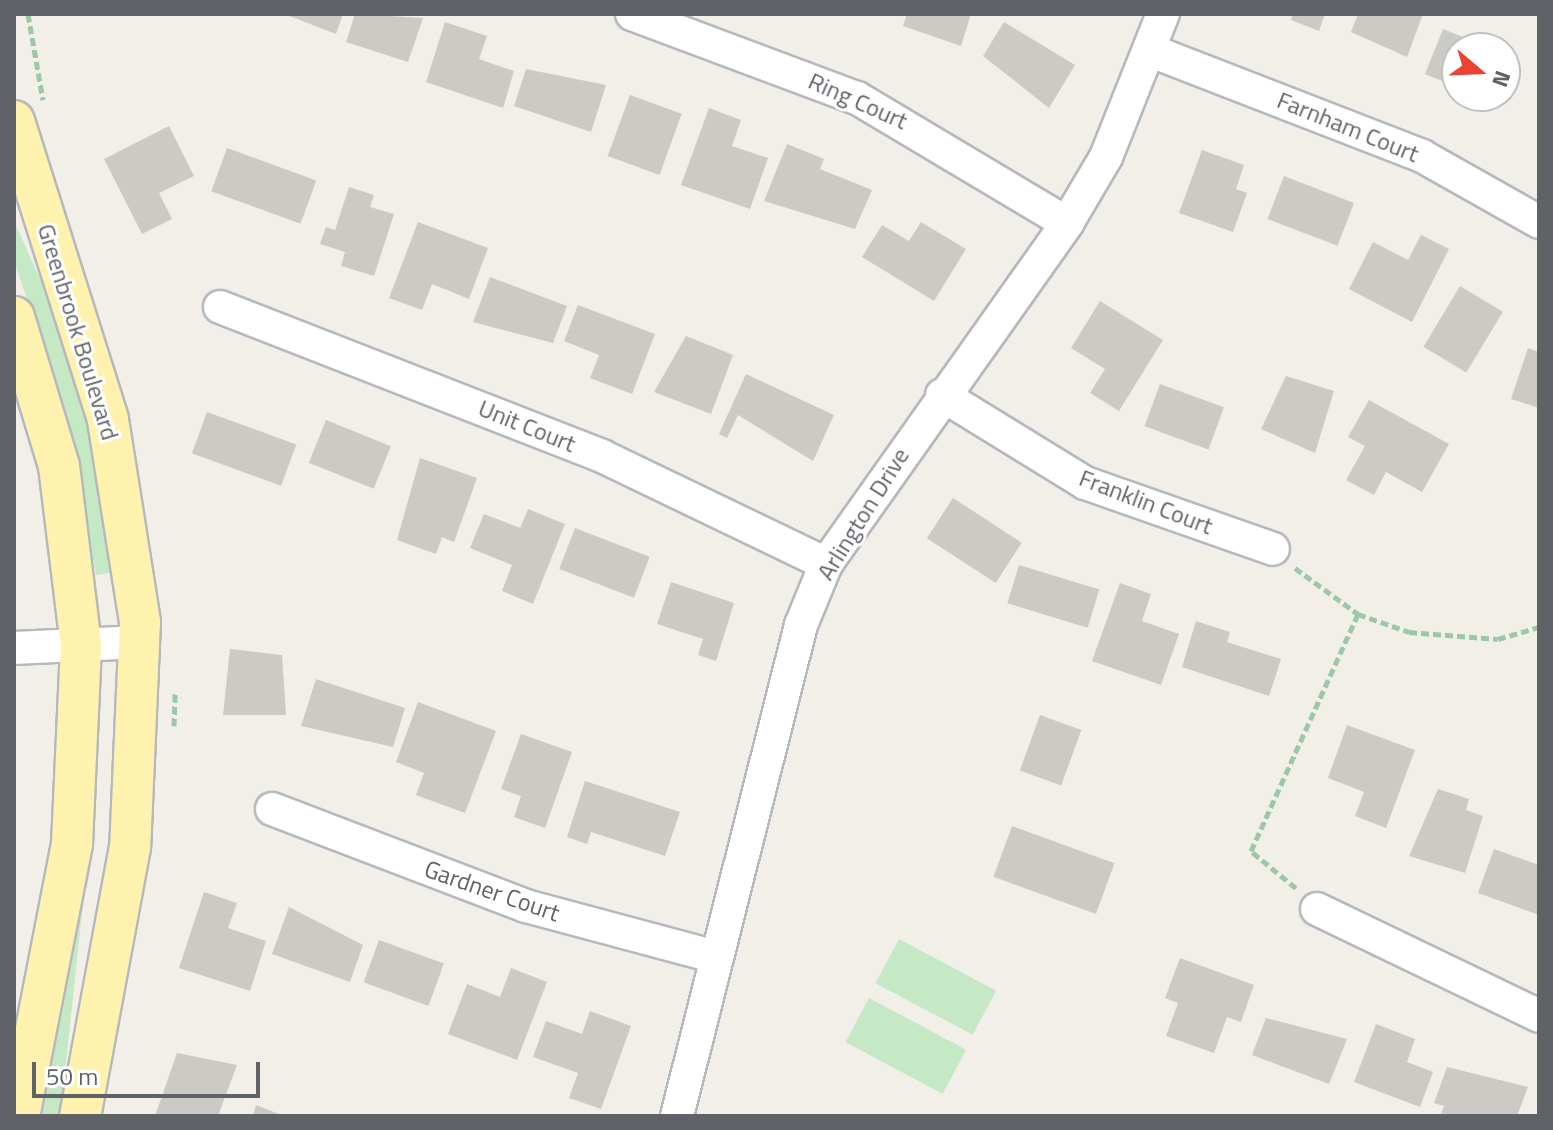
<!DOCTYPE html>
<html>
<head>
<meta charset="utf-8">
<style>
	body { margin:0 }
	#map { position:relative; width:1553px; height:1130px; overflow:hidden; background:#f1efe8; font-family:"Titillium Web",sans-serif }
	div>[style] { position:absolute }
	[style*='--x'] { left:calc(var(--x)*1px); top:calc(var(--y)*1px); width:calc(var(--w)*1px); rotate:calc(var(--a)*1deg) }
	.green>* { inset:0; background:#c5e8c5; transform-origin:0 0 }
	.building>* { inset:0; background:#cccac5; transform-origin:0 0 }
	.path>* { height:5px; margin-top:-2.5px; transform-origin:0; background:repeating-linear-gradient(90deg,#9cc7a9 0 8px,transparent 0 12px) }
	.roads { filter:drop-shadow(2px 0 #b5b8bc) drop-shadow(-2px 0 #b5b8bc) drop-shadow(0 2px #b5b8bc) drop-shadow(0 -2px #b5b8bc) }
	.minor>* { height:32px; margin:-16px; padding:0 16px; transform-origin:16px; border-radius:16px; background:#fff }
	.major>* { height:40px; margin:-20px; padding:0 20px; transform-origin:20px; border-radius:20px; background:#fff2af }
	span { translate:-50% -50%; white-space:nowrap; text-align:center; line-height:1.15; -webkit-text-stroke:6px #fff; paint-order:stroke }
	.street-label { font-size:24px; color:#5f6368 }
	.frame { position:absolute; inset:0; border:16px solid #5f6368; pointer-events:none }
	.north { position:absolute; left:1441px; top:32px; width:80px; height:80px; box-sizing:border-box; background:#fff; border:2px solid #bfc1c3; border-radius:50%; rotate:109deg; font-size:22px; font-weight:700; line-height:32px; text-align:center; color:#5f6368 }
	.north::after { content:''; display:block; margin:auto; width:28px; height:36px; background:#ea4335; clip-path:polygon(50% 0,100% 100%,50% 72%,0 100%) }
	.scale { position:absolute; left:32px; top:1062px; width:228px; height:36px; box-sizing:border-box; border:4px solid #5f6368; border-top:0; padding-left:10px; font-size:24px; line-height:28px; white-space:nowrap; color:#5f6368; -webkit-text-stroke:6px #fff; paint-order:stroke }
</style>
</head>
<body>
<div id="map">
	<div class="green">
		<i style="clip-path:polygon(14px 221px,56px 315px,91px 434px,116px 572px,96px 575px,66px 413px,14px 261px)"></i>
		<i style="clip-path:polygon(85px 884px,61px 1109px,60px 1116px,40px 1116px)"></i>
		<i style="left:899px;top:939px;width:110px;height:50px;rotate:28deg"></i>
		<i style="left:869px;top:998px;width:110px;height:50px;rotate:28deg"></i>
	</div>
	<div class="building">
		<i style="clip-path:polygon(284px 14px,343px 14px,336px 34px)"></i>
		<i style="clip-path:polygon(355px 14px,423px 18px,408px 62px,346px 42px)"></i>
		<i style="clip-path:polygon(907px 14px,971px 14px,961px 46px,903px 26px)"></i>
		<i style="clip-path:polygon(1293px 14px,1325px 14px,1319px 31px,1291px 20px)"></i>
		<i style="clip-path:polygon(1358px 14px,1423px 14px,1407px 57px,1351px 32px)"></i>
		<i style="clip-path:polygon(445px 22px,487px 36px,479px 59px,514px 71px,503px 108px,426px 82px)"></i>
		<i style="clip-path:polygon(1004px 22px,1075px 65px,1049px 108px,983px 56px)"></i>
		<i style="clip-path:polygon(1443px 29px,1490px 48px,1457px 48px,1457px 87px,1425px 74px)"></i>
		<i style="clip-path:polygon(526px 69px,606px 85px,591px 132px,514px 106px)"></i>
		<i style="left:630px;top:95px;width:55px;height:65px;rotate:20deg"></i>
		<i style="clip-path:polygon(709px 108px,741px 120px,732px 146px,768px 158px,750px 209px,681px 185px)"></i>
		<i style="clip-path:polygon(169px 126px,194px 176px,159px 193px,172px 219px,142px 234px,104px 159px)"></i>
		<i style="clip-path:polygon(787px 144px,824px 159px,820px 169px,872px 190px,855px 229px,764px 201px)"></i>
		<i style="left:227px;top:148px;width:95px;height:46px;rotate:20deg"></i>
		<i style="clip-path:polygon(1202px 150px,1244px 165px,1236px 189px,1247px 193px,1233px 232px,1179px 213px)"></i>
		<i style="left:1284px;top:176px;width:75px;height:46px;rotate:21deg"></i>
		<i style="clip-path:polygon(349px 187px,374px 195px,370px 207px,394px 214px,374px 276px,341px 266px,345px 252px,320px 244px,326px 227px,335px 230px)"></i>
		<i style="clip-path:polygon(418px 222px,488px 248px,469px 299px,432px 284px,422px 310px,389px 298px)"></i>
		<i style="clip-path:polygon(921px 222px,966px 249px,934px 301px,862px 257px,882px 225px,909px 241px)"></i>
		<i style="clip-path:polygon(1421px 235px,1449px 249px,1412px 322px,1349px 289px,1373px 242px,1408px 260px)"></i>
		<i style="clip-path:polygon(490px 277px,567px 306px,553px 343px,473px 322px)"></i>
		<i style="left:1460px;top:286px;width:50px;height:71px;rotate:31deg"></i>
		<i style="clip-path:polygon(1100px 301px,1163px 340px,1119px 411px,1090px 393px,1105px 369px,1071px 348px)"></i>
		<i style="clip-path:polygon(578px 305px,655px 334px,632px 394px,590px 378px,599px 355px,564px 341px)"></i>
		<i style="clip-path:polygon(686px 336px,733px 355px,711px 414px,654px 392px)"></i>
		<i style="clip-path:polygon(1528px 348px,1539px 352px,1539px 408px,1511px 399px)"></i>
		<i style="clip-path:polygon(746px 374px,834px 415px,813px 461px,738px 415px,727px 438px,719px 434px)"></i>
		<i style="clip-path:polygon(1286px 376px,1334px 391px,1315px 453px,1261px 429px)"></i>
		<i style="left:1160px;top:384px;width:68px;height:45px;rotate:20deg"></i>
		<i style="clip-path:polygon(1369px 400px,1449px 444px,1422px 492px,1386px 472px,1374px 495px,1346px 480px,1365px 446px,1348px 437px)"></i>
		<i style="left:207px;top:412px;width:95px;height:44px;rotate:20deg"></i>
		<i style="left:326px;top:420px;width:70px;height:46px;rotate:22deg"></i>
		<i style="clip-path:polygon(420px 458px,477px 478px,454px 542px,442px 537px,436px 554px,397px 540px)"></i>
		<i style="left:953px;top:498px;width:82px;height:48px;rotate:33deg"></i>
		<i style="clip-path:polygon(528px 509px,565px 524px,533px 604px,502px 591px,512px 565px,470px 548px,484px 514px,520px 528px)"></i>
		<i style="left:575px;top:528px;width:80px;height:44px;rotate:21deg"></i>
		<i style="left:1019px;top:565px;width:84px;height:40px;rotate:17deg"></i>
		<i style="clip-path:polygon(671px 582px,734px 603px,716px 661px,698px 655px,703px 639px,657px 624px)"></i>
		<i style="clip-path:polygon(1120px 583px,1151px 594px,1142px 621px,1179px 634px,1161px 685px,1092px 661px)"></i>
		<i style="clip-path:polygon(1196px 621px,1230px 632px,1227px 642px,1281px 659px,1269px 696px,1182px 667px)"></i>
		<i style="clip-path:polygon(230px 649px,282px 655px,286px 715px,223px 715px)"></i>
		<i style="clip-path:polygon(316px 679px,405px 708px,393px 747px,301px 726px)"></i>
		<i style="clip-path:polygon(418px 702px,496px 731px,465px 813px,416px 795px,424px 773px,396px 762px)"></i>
		<i style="left:1040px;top:715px;width:44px;height:59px;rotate:20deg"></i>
		<i style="clip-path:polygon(1347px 725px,1415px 750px,1386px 828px,1355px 816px,1364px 792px,1328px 778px)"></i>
		<i style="clip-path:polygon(521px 734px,572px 752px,545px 828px,514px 817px,521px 796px,501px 789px)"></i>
		<i style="clip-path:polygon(585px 781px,680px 812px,665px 856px,591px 832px,587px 844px,567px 837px)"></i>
		<i style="clip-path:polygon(1438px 789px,1469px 799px,1466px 810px,1483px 816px,1465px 873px,1409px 856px)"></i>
		<i style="left:1012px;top:826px;width:109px;height:54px;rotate:20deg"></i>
		<i style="clip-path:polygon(1494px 849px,1539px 865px,1539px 915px,1478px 893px)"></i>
		<i style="clip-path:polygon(204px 892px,237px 903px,228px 928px,266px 941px,250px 991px,179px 968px)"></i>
		<i style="clip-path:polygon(289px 907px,363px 945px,350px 982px,272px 954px)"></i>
		<i style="left:379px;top:940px;width:69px;height:45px;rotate:20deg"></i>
		<i style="clip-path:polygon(1180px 958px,1254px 985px,1241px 1022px,1227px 1017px,1214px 1053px,1166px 1036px,1178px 1003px,1165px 998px)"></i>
		<i style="clip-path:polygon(511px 968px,547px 982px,517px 1060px,448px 1034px,467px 984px,500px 997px)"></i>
		<i style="clip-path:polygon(590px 1011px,631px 1026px,601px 1109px,569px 1098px,578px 1073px,533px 1057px,546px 1021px,582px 1034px)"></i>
		<i style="clip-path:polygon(1266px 1018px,1347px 1039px,1329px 1084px,1252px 1055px)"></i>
		<i style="clip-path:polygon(1376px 1024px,1415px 1039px,1407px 1062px,1433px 1072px,1420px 1107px,1354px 1082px)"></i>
		<i style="clip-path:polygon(177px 1053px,237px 1065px,218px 1116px,155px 1116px)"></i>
		<i style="clip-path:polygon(1447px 1067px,1528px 1087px,1517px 1116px,1440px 1116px,1444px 1106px,1434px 1103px)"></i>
		<i style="clip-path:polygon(256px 1105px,284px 1116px,253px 1116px)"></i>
	</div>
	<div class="path">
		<i style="--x:28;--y:14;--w:87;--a:80.1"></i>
		<i style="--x:1295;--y:568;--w:78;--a:36.1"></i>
		<i style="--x:1358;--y:614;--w:54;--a:19.4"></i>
		<i style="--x:1409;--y:632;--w:89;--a:4.5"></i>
		<i style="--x:1498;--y:639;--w:43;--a:-16.3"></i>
		<i style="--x:174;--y:726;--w:34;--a:-88"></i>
		<i style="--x:1296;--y:888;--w:58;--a:-140.6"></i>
		<i style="--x:1251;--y:851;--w:260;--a:-65.7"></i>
	</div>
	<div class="roads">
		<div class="minor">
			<i style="--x:632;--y:14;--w:240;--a:20.5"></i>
			<i style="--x:857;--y:98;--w:244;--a:30.8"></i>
			<i style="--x:1149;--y:50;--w:293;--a:21.2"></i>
			<i style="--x:1422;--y:156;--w:134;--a:29.4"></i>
			<i style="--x:220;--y:307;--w:410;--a:21.3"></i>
			<i style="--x:602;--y:456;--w:249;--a:25.7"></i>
			<i style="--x:942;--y:395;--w:168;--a:31.6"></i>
			<i style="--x:1085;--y:483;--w:199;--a:19.3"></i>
			<i style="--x:14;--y:648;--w:126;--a:-2.7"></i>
			<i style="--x:272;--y:809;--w:272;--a:20.9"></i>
			<i style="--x:526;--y:906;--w:197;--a:15"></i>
			<i style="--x:1317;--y:909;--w:246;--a:25.7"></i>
			<i style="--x:677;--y:1116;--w:506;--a:-75.83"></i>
			<i style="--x:801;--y:625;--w:66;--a:-67.7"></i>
			<i style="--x:826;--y:564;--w:418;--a:-54.7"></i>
			<i style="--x:1067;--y:223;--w:77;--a:-59.4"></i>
			<i style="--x:1106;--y:157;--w:154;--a:-68.3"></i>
		</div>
		<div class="major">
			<i style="--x:14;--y:121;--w:313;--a:72.5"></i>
			<i style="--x:108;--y:420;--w:205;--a:81"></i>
			<i style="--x:140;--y:622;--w:225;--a:92.5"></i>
			<i style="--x:130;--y:847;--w:274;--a:100.5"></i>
			<i style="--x:14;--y:317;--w:156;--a:73.2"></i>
			<i style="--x:59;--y:466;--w:181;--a:83"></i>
			<i style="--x:81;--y:646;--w:198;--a:92.6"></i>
			<i style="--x:72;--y:844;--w:277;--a:101"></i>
		</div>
	</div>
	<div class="street-label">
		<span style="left:858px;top:101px;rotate:24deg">Ring Court</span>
		<span style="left:1348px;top:127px;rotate:22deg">Farnham Court</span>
		<span style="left:78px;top:332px;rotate:73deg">Greenbrook Boulevard</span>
		<span style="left:527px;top:426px;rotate:22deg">Unit Court</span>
		<span style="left:1146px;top:502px;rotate:21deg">Franklin Court</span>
		<span style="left:863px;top:514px;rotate:-58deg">Arlington Drive</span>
		<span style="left:492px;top:891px;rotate:19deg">Gardner Court</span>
	</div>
	<div class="frame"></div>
	<div class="north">N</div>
	<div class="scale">50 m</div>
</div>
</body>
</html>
